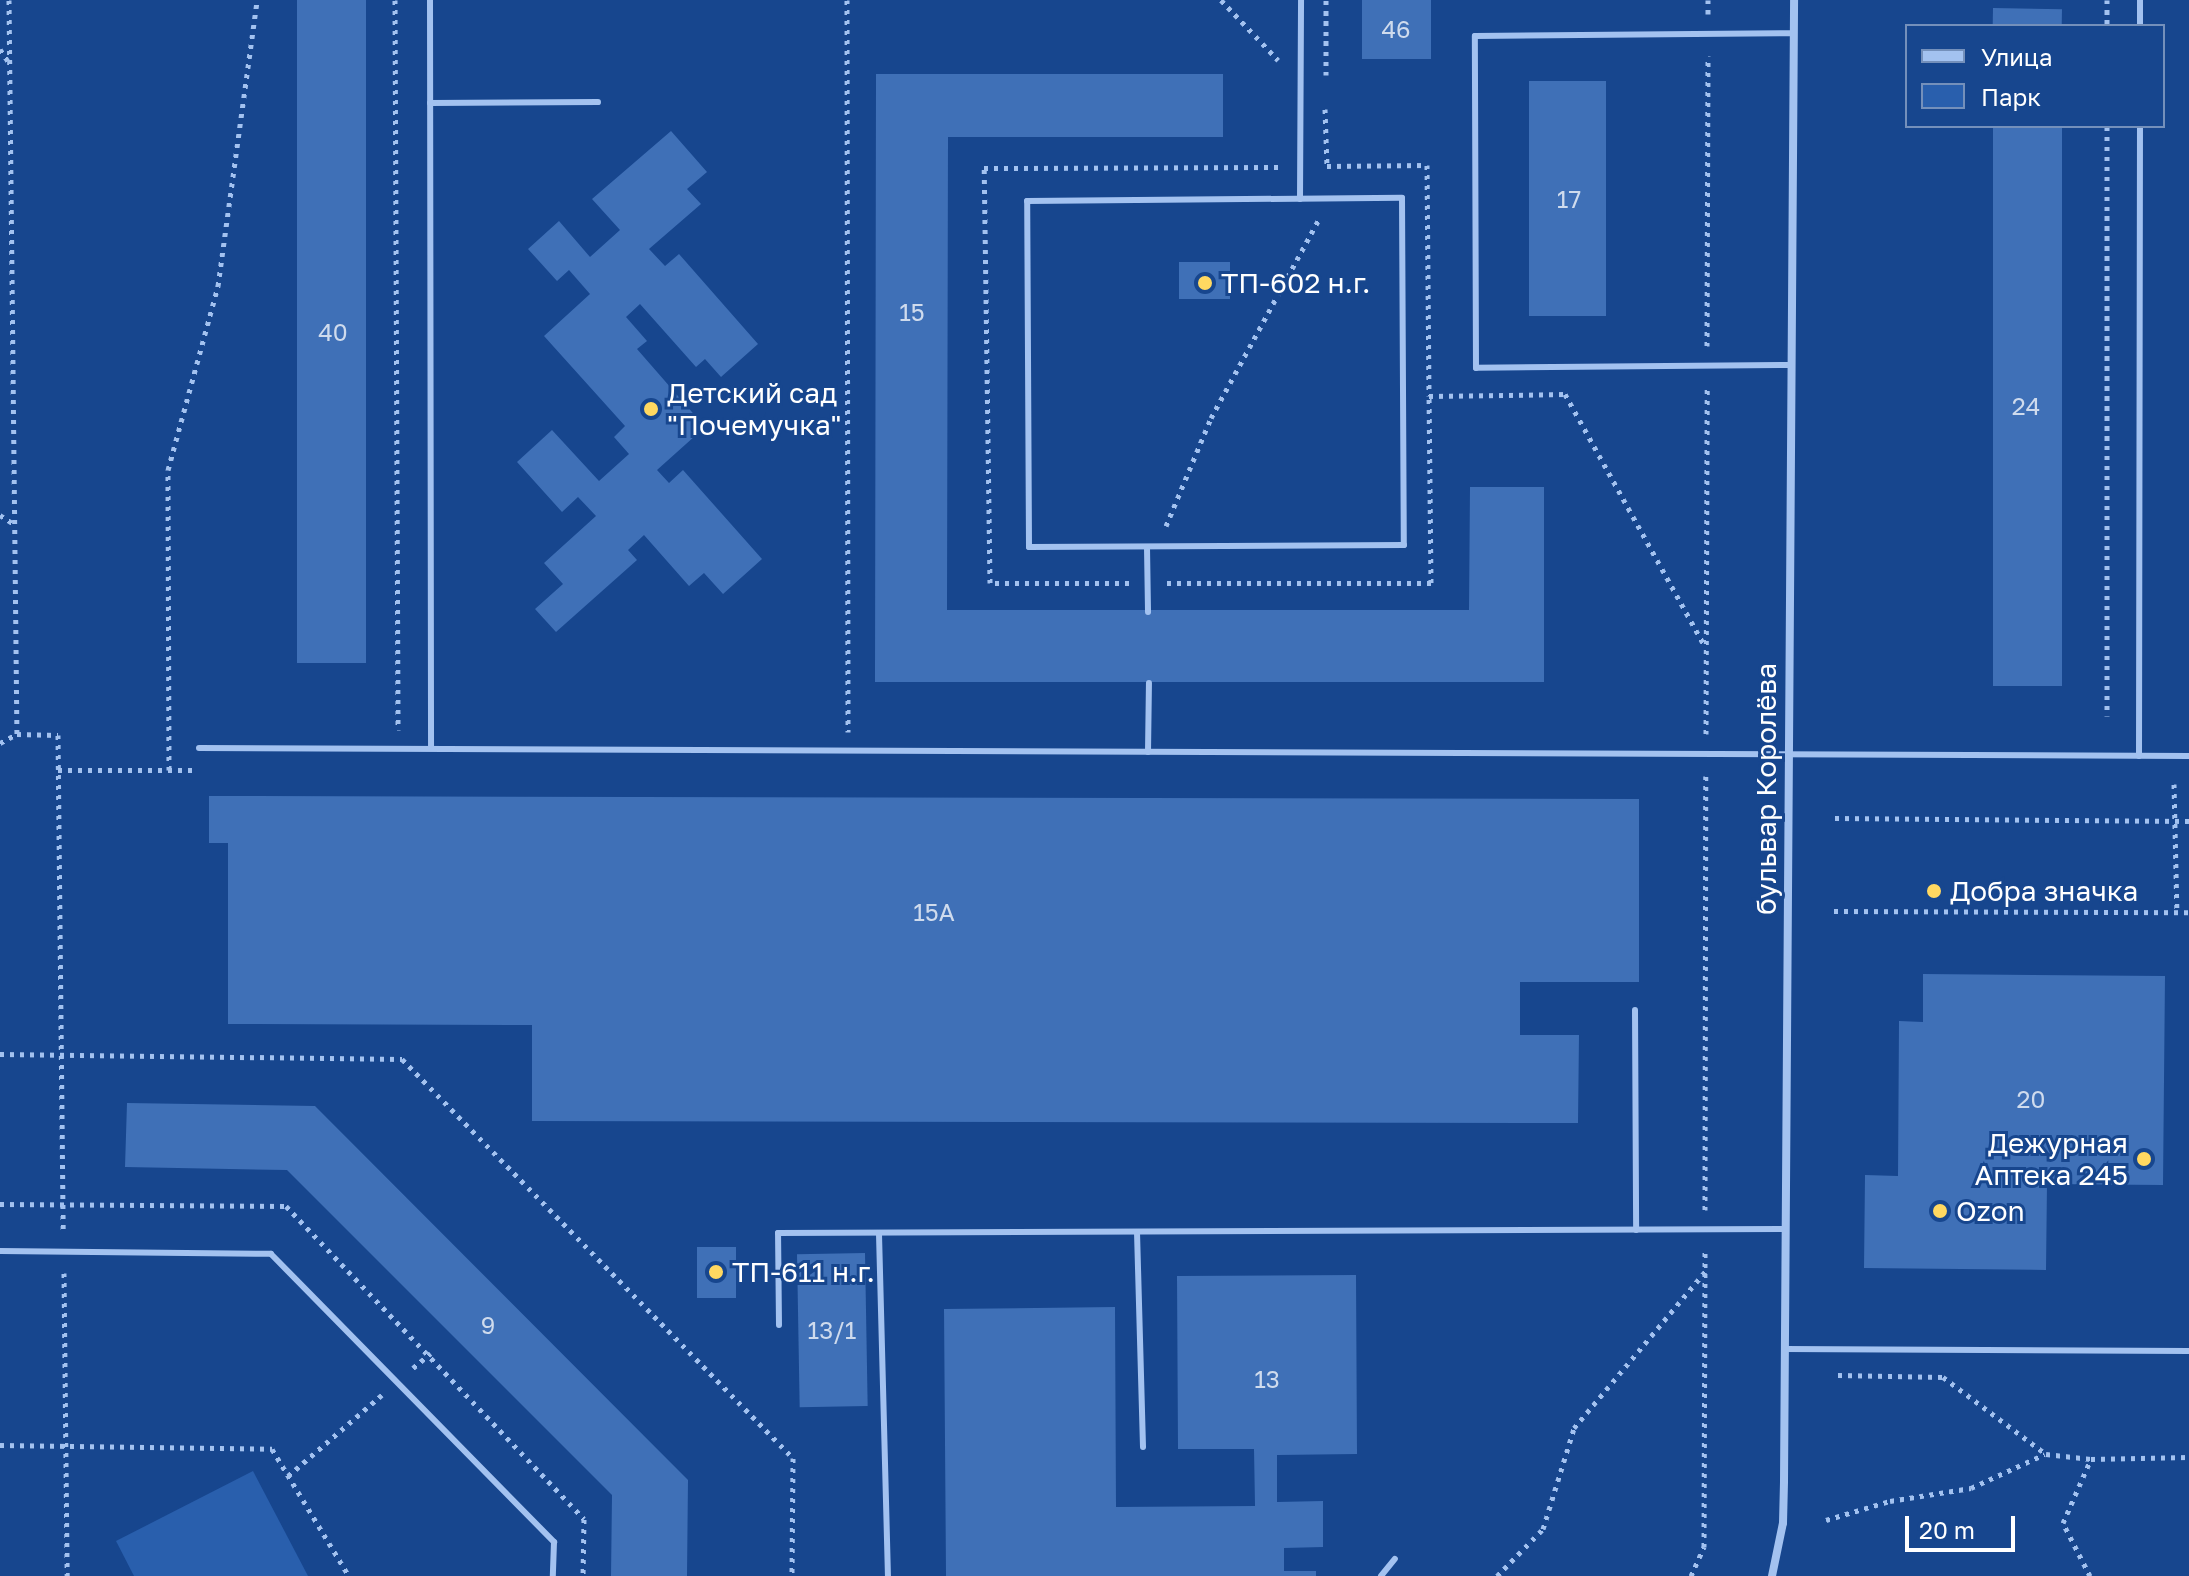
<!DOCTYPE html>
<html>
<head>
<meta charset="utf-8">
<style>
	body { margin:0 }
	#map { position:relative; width:2189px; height:1576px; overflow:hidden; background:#17468e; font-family:"Golos Text",sans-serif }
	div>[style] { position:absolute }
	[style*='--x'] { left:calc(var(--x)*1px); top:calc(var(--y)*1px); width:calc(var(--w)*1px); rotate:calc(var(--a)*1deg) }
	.green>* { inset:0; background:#295fad }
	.building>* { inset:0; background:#3f70b7; transform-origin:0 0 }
	.path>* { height:5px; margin-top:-2.5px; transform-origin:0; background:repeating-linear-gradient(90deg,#a3c2f0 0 4px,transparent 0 10px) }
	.service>* { height:6px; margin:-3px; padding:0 3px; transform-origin:3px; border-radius:3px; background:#a3c2f0 }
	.minor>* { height:8px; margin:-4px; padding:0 4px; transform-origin:4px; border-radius:4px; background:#a3c2f0 }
	.dots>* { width:22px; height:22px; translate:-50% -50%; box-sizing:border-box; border:4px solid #17468e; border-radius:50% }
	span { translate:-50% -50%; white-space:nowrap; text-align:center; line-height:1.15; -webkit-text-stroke:6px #17468e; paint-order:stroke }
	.number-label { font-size:24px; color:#cfdbed }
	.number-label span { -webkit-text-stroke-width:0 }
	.poi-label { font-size:28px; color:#fff }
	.left { translate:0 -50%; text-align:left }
	.right { translate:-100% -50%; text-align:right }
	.street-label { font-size:28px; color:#fff }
	.legend { position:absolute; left:1905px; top:24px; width:260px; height:104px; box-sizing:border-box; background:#17468e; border:2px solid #7490bb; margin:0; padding:10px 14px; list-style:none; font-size:24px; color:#fff }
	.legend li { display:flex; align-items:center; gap:16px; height:40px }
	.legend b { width:40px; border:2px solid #7490bb }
	.scale { position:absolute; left:1905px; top:1516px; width:110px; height:36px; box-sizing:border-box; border:4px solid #fff; border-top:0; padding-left:10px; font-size:24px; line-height:28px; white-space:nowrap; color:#fff; -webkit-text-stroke:6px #17468e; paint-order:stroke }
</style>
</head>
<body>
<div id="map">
	<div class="green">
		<i style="clip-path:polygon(253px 1471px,308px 1576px,134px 1576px,116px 1541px)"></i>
	</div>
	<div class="building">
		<i style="left:297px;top:0;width:69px;height:663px"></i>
		<i style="left:1362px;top:0;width:69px;height:59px"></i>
		<i style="left:1993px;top:8px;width:69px;height:18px;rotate:1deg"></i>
		<i style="clip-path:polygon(876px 74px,1223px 74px,1223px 137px,948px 137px,947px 610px,1469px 610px,1470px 487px,1544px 487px,1544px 682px,875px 682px)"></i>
		<i style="left:1529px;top:81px;width:77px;height:235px"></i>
		<i style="left:1993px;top:126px;width:69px;height:560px"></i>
		<i style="clip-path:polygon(671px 131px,707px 172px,687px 189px,701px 204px,649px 249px,665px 266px,679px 254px,758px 344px,721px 377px,705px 359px,696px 367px,640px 304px,626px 317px,647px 341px,637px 349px,705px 427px,657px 470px,669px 483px,683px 470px,762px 559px,723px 594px,704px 573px,689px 586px,644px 535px,628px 550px,637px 560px,556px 632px,535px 609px,563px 584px,544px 563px,596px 516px,578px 497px,562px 512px,517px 462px,552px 430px,599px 481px,629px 454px,614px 437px,625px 426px,544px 336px,590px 294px,569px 270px,557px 281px,528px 249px,559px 221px,590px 257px,620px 230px,592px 199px)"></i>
		<i style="left:1230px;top:262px;width:37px;height:51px;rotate:90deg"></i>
		<i style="clip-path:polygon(209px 796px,1639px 799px,1639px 982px,1520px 982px,1520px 1035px,1579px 1035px,1578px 1123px,532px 1121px,532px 1025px,228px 1024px,228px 843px,209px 843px)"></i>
		<i style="clip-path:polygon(1923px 974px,2165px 976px,2163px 1185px,2047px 1184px,2046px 1270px,1864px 1268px,1865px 1175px,1898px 1176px,1899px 1021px,1923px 1022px)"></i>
		<i style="clip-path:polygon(127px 1103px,315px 1106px,688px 1480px,687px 1576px,611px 1576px,612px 1495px,287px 1170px,125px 1167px)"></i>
		<i style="left:697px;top:1247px;width:39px;height:51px"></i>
		<i style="left:865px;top:1253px;width:153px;height:68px;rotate:89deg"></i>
		<i style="clip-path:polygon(1356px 1275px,1357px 1454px,1277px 1455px,1277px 1502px,1323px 1501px,1323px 1547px,1284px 1548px,1284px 1571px,1316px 1571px,1316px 1576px,946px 1576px,944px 1309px,1115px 1307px,1116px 1507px,1255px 1506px,1254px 1449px,1178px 1449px,1177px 1276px)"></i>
	</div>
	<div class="path">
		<i style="--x:9;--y:0;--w:734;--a:89.38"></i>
		<i style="--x:395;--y:0;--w:730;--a:89.76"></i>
		<i style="--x:847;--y:0;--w:732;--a:89.92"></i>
		<i style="--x:1221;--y:0;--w:83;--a:46.5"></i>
		<i style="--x:1708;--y:0;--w:14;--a:90"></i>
		<i style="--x:2107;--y:0;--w:26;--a:90"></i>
		<i style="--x:0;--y:49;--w:17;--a:57"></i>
		<i style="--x:1326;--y:75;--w:75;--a:-90"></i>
		<i style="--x:1325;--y:109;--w:57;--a:88"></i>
		<i style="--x:1327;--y:166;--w:100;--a:-0.6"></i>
		<i style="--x:1427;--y:165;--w:231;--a:89.5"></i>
		<i style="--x:1429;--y:396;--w:136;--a:-0.8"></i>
		<i style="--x:1565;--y:394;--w:289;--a:61"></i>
		<i style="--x:2107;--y:126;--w:590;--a:90"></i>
		<i style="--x:1707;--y:346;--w:290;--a:-89.8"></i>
		<i style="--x:0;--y:515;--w:17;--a:33"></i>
		<i style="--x:1166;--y:526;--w:117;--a:-67.4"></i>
		<i style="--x:1211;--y:418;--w:229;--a:-61.5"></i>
		<i style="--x:1129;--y:583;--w:139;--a:180"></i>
		<i style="--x:990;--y:583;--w:415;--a:-90.8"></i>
		<i style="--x:984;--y:168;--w:296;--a:-0.2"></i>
		<i style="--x:1167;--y:583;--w:264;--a:0"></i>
		<i style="--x:1431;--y:583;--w:187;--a:-90.6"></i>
		<i style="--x:1706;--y:734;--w:346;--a:-89.8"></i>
		<i style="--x:0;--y:743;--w:19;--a:-28"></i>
		<i style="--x:17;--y:734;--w:41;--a:1.4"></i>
		<i style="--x:58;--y:735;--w:496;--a:89.4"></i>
		<i style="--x:58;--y:770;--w:135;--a:0"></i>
		<i style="--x:169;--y:770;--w:300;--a:-90.2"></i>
		<i style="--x:168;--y:470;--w:191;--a:-74.8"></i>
		<i style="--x:218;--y:286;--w:289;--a:-82.2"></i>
		<i style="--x:2174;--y:784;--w:128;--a:88.7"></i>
		<i style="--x:1835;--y:818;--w:354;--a:0.5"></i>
		<i style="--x:1834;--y:911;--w:355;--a:0.2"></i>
		<i style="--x:0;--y:1054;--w:402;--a:0.7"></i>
		<i style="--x:402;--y:1059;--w:559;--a:45.58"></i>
		<i style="--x:793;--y:1458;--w:118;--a:90.5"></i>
		<i style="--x:0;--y:1204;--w:286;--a:0.4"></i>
		<i style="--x:286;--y:1206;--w:432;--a:46.4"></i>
		<i style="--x:584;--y:1519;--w:57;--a:91"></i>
		<i style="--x:1705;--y:1210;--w:434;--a:-89.9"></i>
		<i style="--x:64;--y:1273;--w:303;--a:89.4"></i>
		<i style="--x:413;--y:1368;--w:23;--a:-40"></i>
		<i style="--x:1838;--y:1375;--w:105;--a:1.1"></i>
		<i style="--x:1943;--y:1377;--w:129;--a:36.8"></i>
		<i style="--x:2046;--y:1454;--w:45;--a:6.3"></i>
		<i style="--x:2091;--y:1459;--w:98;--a:-1.2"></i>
		<i style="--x:0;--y:1445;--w:272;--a:0.8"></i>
		<i style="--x:272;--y:1449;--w:149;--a:58.8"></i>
		<i style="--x:288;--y:1476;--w:124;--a:-40.8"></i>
		<i style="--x:1826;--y:1520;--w:67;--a:-16.5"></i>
		<i style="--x:1890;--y:1501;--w:82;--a:-9.1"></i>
		<i style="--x:1971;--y:1488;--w:81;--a:-24.7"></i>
		<i style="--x:1497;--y:1576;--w:66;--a:-45.6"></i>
		<i style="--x:1543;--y:1529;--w:106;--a:-72.9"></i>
		<i style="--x:1574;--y:1428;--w:204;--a:-50"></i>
		<i style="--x:1691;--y:1576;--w:32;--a:-66"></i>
		<i style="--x:1704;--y:1547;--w:299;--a:-89.8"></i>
		<i style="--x:2090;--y:1576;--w:59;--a:-117"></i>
		<i style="--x:2063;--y:1523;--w:70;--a:-66.4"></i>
	</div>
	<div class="service">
		<i style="--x:430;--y:0;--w:748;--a:89.92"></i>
		<i style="--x:2140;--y:26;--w:26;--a:-90"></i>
		<i style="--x:430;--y:103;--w:168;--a:-0.3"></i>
		<i style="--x:1402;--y:198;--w:347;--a:89.7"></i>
		<i style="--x:1404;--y:545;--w:375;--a:179.7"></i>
		<i style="--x:1029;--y:547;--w:346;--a:-90.3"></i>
		<i style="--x:1027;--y:201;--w:375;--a:-0.5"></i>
		<i style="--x:1300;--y:199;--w:199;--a:-89.7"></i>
		<i style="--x:1791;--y:365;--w:315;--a:179.5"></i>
		<i style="--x:1476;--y:368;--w:332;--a:-90.2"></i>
		<i style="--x:1475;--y:36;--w:319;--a:-0.5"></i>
		<i style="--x:1147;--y:547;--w:65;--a:89.1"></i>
		<i style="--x:199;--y:748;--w:1990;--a:0.23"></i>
		<i style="--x:1148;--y:752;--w:69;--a:-89.2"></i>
		<i style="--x:2139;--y:756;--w:630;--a:-89.91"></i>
		<i style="--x:1635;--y:1010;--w:220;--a:89.7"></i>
		<i style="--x:1137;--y:1232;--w:215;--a:88.4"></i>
		<i style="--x:879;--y:1234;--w:342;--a:88.5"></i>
		<i style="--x:0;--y:1251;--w:271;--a:0.6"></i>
		<i style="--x:271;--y:1254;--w:404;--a:45.5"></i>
		<i style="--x:554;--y:1542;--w:34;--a:92"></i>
		<i style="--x:779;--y:1325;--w:92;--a:-90.6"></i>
		<i style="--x:778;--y:1233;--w:1007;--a:-0.23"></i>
		<i style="--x:1785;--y:1349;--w:404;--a:0.3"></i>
		<i style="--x:1381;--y:1576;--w:22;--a:-51"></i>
	</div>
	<div class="minor">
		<i style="--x:1772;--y:1576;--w:54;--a:-78.3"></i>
		<i style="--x:1783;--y:1523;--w:42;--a:-88.6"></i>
		<i style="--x:1784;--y:1481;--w:1481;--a:-89.61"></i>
	</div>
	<div class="dots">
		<i style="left:1205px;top:283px;background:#ffd861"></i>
		<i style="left:651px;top:409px;background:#ffd861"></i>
		<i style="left:1934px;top:891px;background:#ffd861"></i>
		<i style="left:2144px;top:1159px;background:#ffd861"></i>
		<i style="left:1940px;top:1211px;background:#ffd861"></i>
		<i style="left:716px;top:1272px;background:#ffd861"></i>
	</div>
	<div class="number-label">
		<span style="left:1396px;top:29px">46</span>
		<span style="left:1569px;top:199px">17</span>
		<span style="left:912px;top:312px">15</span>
		<span style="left:333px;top:332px">40</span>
		<span style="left:2026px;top:406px">24</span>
		<span style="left:934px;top:912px">15А</span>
		<span style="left:2031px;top:1099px">20</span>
		<span style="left:488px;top:1325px">9</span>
		<span style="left:832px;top:1330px">13/1</span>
		<span style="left:1267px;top:1379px">13</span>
	</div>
	<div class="poi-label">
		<span class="left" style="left:1221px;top:283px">ТП-602 н.г.</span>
		<span class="left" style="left:667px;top:409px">Детский сад<br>"Почемучка"</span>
		<span class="left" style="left:1950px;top:891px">Добра значка</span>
		<span class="right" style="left:2128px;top:1159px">Дежурная<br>Аптека 245</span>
		<span class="left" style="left:1956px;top:1211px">Ozon</span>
		<span class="left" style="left:732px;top:1272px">ТП-611 н.г.</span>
	</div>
	<div class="street-label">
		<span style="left:1766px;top:789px;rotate:-90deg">бульвар Королёва</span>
	</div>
	<ul class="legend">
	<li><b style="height:10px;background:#a3c2f0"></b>Улица</li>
	<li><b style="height:22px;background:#295fad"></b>Парк</li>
	</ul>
	<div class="scale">20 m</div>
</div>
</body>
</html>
